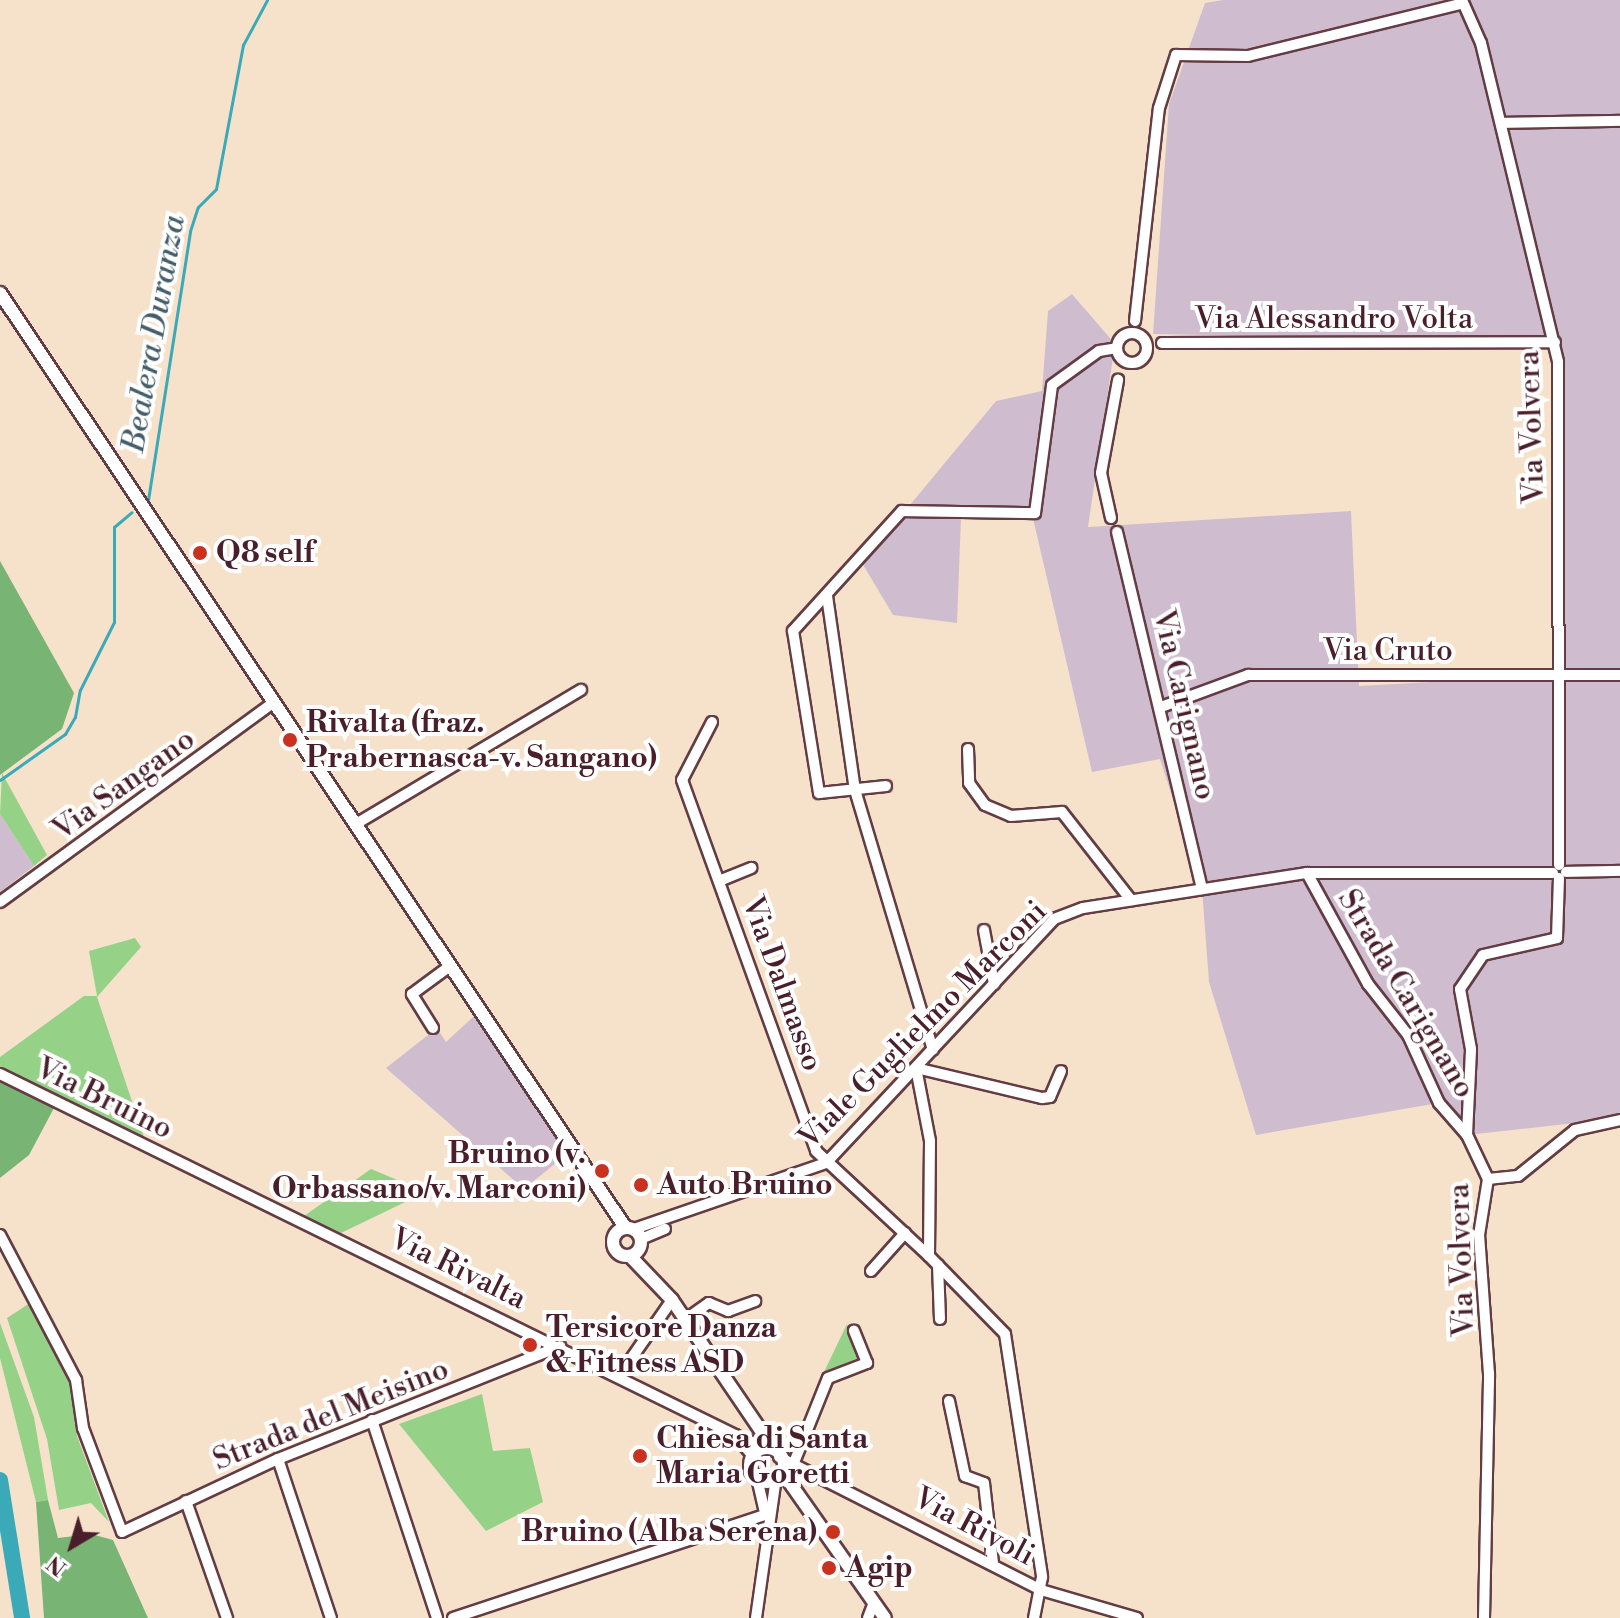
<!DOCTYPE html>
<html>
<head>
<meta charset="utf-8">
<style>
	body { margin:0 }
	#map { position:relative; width:1620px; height:1618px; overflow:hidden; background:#f6e2cb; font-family:"Libre Bodoni",serif }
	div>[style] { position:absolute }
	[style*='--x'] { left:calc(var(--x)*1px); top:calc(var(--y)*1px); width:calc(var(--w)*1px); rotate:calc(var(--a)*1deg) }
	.industrial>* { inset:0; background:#cfbdcf }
	.green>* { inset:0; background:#95d287 }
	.forest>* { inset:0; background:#78b474 }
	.stream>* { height:3px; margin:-1.5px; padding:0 1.5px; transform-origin:1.5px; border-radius:1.5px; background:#3aaab8 }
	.river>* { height:16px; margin:-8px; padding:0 8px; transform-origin:8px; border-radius:8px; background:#3aaab8 }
	.roads { filter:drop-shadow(2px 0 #643c43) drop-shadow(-2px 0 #643c43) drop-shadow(0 2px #643c43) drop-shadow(0 -2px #643c43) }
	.minor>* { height:10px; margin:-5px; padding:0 5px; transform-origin:5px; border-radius:5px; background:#fff }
	.minor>.ring { margin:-5px; padding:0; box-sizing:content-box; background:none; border:10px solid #fff; border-radius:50% }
	.major>* { height:12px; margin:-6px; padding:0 6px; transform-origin:6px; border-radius:6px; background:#fff }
	.major>.ring { margin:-6px; padding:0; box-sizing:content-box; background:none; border:12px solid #fff; border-radius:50% }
	.dots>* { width:22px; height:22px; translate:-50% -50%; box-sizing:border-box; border:4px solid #fff; border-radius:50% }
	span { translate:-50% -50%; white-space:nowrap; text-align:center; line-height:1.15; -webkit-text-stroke:8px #fff; paint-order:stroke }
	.street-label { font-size:30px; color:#4a1f2b }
	.poi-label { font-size:30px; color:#4a1f2b; font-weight:700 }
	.left { translate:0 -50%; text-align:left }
	.right { translate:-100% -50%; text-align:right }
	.water-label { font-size:32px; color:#435e6a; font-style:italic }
	.north { position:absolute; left:32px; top:1506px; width:80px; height:80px; -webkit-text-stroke:6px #fff; paint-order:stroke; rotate:218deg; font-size:22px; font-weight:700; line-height:32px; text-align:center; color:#4a1f2b }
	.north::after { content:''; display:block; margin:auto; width:28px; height:36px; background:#4a1f2b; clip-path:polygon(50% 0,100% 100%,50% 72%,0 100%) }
</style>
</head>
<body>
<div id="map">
	<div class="industrial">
		<i style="clip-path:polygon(1223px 0,1620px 0,1620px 1118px,1467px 1135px,1438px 1103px,1256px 1135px,1209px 982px,1202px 889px,1160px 759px,1092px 772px,1032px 514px,961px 518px,957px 623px,893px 615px,862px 563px,996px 401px,1042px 391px,1048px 311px,1072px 294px,1115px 344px,1088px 527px,1351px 511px,1359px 686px,1559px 675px,1555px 342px,1153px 334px,1169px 104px,1205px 3px)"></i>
		<i style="clip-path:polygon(0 814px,34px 866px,0 892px)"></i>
		<i style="clip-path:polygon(474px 1016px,567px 1154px,524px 1189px,386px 1068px,437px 1028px,446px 1042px)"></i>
	</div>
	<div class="green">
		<i style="clip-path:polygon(2px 773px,47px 855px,34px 866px,0 814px)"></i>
		<i style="clip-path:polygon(135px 938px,141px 947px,97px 997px,145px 1140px,0 1070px,0 1057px,84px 996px,97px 996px,89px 951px)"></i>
		<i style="clip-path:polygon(371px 1169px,426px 1192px,341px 1233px,304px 1216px)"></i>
		<i style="clip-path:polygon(33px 1301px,71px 1380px,77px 1436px,109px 1522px,91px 1503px,59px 1510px,47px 1439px,7px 1318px)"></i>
		<i style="clip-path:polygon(0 1323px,34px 1417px,48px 1500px,36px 1502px,0 1358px)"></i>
		<i style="clip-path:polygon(847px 1324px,858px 1358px,824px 1372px)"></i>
		<i style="clip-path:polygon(482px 1394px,493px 1451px,530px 1448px,543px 1502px,486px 1531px,399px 1424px)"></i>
	</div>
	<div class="forest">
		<i style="clip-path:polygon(0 561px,74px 693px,62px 729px,0 775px)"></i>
		<i style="clip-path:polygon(0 1081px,54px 1108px,29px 1155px,0 1178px)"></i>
		<i style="clip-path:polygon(48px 1500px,58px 1538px,91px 1534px,113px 1540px,148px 1618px,44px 1618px,36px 1502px)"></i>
	</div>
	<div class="stream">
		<i style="--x:148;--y:500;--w:272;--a:-81.1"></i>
		<i style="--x:190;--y:231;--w:25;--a:-72"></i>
		<i style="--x:198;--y:207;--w:25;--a:-45"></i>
		<i style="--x:216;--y:189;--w:147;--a:-79.4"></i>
		<i style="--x:243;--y:45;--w:51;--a:-61.9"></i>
		<i style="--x:0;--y:780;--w:80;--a:-35.3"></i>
		<i style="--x:65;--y:734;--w:20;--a:-60"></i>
		<i style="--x:75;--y:717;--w:27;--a:-80"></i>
		<i style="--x:80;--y:690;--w:76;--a:-63.4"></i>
		<i style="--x:114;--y:622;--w:95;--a:-90"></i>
		<i style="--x:114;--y:527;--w:23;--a:-40"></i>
	</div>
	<div class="river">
		<i style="--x:0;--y:1480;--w:140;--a:80.9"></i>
	</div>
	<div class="roads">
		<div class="minor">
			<i style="--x:1462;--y:0;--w:47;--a:66.2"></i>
			<i style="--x:1481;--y:43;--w:328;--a:76.4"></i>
			<i style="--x:1558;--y:362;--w:503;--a:89.89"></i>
			<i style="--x:1501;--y:123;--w:119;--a:-1"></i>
			<i style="--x:1135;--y:321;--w:214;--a:-83.6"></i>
			<i style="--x:1159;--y:108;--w:56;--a:-72.2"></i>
			<i style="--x:1176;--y:55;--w:72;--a:0.8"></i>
			<i style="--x:1248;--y:56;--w:221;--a:-13.8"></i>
			<i class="ring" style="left:1117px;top:333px;width:20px;height:20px"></i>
			<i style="--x:1162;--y:343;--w:393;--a:-0.1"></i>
			<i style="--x:1111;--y:518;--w:46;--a:-102.5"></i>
			<i style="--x:1101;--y:473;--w:95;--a:-79.6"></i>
			<i style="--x:1117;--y:532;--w:367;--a:76.6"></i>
			<i style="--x:827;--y:596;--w:196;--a:81.8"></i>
			<i style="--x:855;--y:790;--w:271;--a:73.3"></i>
			<i style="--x:1161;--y:707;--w:93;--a:-20.2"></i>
			<i style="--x:1248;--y:675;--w:372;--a:0"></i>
			<i style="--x:712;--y:722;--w:65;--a:117.3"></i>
			<i style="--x:682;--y:780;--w:394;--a:70.1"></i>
			<i style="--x:816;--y:1151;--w:154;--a:42.9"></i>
			<i style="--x:968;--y:749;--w:34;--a:88"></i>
			<i style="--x:969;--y:783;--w:27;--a:54"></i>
			<i style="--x:985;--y:805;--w:28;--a:23"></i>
			<i style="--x:1011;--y:816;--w:51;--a:-4.5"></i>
			<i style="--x:1062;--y:812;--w:112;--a:51.9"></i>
			<i style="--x:886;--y:786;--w:67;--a:174"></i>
			<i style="--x:819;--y:793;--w:164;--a:-99.1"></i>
			<i style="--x:793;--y:631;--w:162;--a:-47.8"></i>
			<i style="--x:902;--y:511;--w:133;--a:0.9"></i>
			<i style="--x:1035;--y:513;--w:129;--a:-82.4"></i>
			<i style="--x:1052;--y:385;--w:58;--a:-35.9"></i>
			<i style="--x:1099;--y:351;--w:18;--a:-9"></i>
			<i style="--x:356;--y:824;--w:262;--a:-30.8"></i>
			<i style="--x:1566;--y:872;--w:54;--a:-1.1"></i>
			<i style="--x:1307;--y:873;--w:127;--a:61.2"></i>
			<i style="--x:1368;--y:984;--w:65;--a:51.9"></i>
			<i style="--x:1408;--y:1035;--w:75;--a:65.5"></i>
			<i style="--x:1439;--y:1103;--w:43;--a:48.8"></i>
			<i style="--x:719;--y:881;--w:35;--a:-22"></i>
			<i style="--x:0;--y:902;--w:339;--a:-36.1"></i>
			<i style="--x:984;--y:930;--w:55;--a:79.5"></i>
			<i style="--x:433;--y:1028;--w:40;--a:-122"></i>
			<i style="--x:412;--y:994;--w:47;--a:-36.4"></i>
			<i style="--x:916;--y:1068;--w:74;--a:79.1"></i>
			<i style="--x:930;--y:1141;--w:115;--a:90.5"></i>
			<i style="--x:929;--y:1256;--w:109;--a:45.7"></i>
			<i style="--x:1005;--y:1334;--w:246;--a:81.3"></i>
			<i style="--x:1042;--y:1577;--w:42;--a:101"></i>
			<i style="--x:916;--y:1068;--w:130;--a:13.4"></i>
			<i style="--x:1042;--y:1098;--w:8;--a:-7"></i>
			<i style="--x:1050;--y:1097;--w:28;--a:-67"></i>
			<i style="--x:0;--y:1074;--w:819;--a:26.16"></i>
			<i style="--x:1488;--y:1179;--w:30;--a:-6"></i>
			<i style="--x:1518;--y:1176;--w:73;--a:-38.9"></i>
			<i style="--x:1575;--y:1130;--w:46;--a:-12.5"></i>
			<i style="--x:634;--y:1229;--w:203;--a:-19"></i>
			<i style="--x:826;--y:1163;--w:334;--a:-46.9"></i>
			<i style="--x:1054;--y:919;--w:31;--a:-21"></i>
			<i style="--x:1083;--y:908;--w:227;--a:-8.9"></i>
			<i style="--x:1307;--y:873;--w:246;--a:0"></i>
			<i style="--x:0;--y:1235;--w:164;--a:62.3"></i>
			<i style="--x:76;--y:1380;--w:49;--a:81.7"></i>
			<i style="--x:83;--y:1428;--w:111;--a:69.4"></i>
			<i style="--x:122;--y:1532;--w:172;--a:-25.1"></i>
			<i style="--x:278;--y:1459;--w:304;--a:-21.8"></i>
			<i style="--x:641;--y:1239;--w:26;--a:-23"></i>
			<i style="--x:938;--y:1265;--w:54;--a:87.9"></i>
			<i style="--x:871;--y:1271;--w:51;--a:-48.2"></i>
			<i style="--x:686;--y:1319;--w:28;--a:-35"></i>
			<i style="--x:709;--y:1303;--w:21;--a:23"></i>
			<i style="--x:728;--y:1311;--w:29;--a:-20"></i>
			<i style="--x:619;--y:1376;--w:93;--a:-55.1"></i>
			<i style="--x:949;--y:1401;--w:77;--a:78"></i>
			<i style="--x:965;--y:1476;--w:20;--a:20"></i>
			<i style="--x:984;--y:1483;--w:81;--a:83.6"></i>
			<i style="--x:372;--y:1420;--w:208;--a:71.8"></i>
			<i style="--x:752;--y:1455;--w:26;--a:-130"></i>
			<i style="--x:735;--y:1435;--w:26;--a:23"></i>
			<i style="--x:779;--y:1457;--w:294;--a:26.9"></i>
			<i style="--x:1041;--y:1590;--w:100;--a:16.3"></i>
			<i style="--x:278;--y:1459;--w:168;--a:71.6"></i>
			<i style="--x:795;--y:1460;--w:88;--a:-68.1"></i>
			<i style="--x:828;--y:1378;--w:42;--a:-21"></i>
			<i style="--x:867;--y:1363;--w:35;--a:-112"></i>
			<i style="--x:757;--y:1478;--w:36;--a:77"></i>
			<i style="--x:186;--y:1501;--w:124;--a:70.7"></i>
			<i style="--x:453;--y:1618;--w:329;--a:-18.3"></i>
			<i style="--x:756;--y:1618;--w:135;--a:-81.9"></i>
			<i style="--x:868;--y:1618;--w:17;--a:-69"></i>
			<i style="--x:1484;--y:1618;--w:244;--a:-88.8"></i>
			<i style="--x:1489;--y:1374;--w:139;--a:-94.1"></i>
			<i style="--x:1479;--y:1235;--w:57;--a:-80.9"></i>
			<i style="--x:1488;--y:1179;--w:49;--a:-115.5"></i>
			<i style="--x:1467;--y:1135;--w:86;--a:-87.3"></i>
			<i style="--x:1471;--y:1049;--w:61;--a:-100.4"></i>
			<i style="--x:1460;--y:989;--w:41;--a:-55.9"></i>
			<i style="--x:1483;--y:955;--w:76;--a:-12.9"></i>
			<i style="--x:1557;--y:938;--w:60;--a:-88.1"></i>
		</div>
		<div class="major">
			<i style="--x:0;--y:293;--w:1124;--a:56.21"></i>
			<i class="ring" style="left:613px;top:1228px;width:16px;height:16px"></i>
			<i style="--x:630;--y:1256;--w:61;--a:46.3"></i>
			<i style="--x:672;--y:1300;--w:178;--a:55.8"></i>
			<i class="ring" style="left:750px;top:1448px;width:22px;height:22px"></i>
			<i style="--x:783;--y:1473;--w:177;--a:54.9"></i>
		</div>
	</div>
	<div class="dots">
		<i style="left:200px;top:553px;background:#c8321e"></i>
		<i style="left:290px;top:740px;background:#c8321e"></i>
		<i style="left:602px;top:1171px;background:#c8321e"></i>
		<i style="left:641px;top:1185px;background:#c8321e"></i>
		<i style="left:530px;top:1345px;background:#c8321e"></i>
		<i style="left:640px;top:1456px;background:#c8321e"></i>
		<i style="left:833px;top:1532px;background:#c8321e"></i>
		<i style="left:829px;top:1568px;background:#c8321e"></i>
	</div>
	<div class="street-label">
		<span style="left:1334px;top:319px">Via Alessandro Volta</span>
		<span style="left:1532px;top:427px;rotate:-92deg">Via Volvera</span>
		<span style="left:1388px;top:651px">Via Cruto</span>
		<span style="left:1184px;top:705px;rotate:77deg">Via Carignano</span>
		<span style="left:124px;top:785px;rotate:-36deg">Via Sangano</span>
		<span style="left:782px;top:984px;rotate:70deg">Via Dalmasso</span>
		<span style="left:1406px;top:994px;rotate:59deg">Strada Carignano</span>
		<span style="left:923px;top:1025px;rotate:-45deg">Viale Guglielmo Marconi</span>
		<span style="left:104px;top:1099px;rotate:26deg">Via Bruino</span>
		<span style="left:1462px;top:1260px;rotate:-92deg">Via Volvera</span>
		<span style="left:458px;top:1269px;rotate:26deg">Via Rivalta</span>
		<span style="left:331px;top:1415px;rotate:-22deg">Strada del Meisino</span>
		<span style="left:974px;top:1527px;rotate:28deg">Via Rivoli</span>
	</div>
	<div class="poi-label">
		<span class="left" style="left:216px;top:553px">Q8 self</span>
		<span class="left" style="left:306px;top:740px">Rivalta (fraz.<br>Prabernasca-v. Sangano)</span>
		<span class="right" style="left:586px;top:1171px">Bruino (v.<br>Orbassano/v. Marconi)</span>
		<span class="left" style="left:657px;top:1185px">Auto Bruino</span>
		<span class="left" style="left:546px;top:1345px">Tersicore Danza<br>&amp; Fitness ASD</span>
		<span class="left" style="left:656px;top:1456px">Chiesa di Santa<br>Maria Goretti</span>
		<span class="right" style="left:817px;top:1532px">Bruino (Alba Serena)</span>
		<span class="left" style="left:845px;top:1568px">Agip</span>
	</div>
	<div class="water-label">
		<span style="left:154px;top:334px;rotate:-80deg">Bealera Duranza</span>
	</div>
	<div class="north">N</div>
</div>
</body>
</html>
